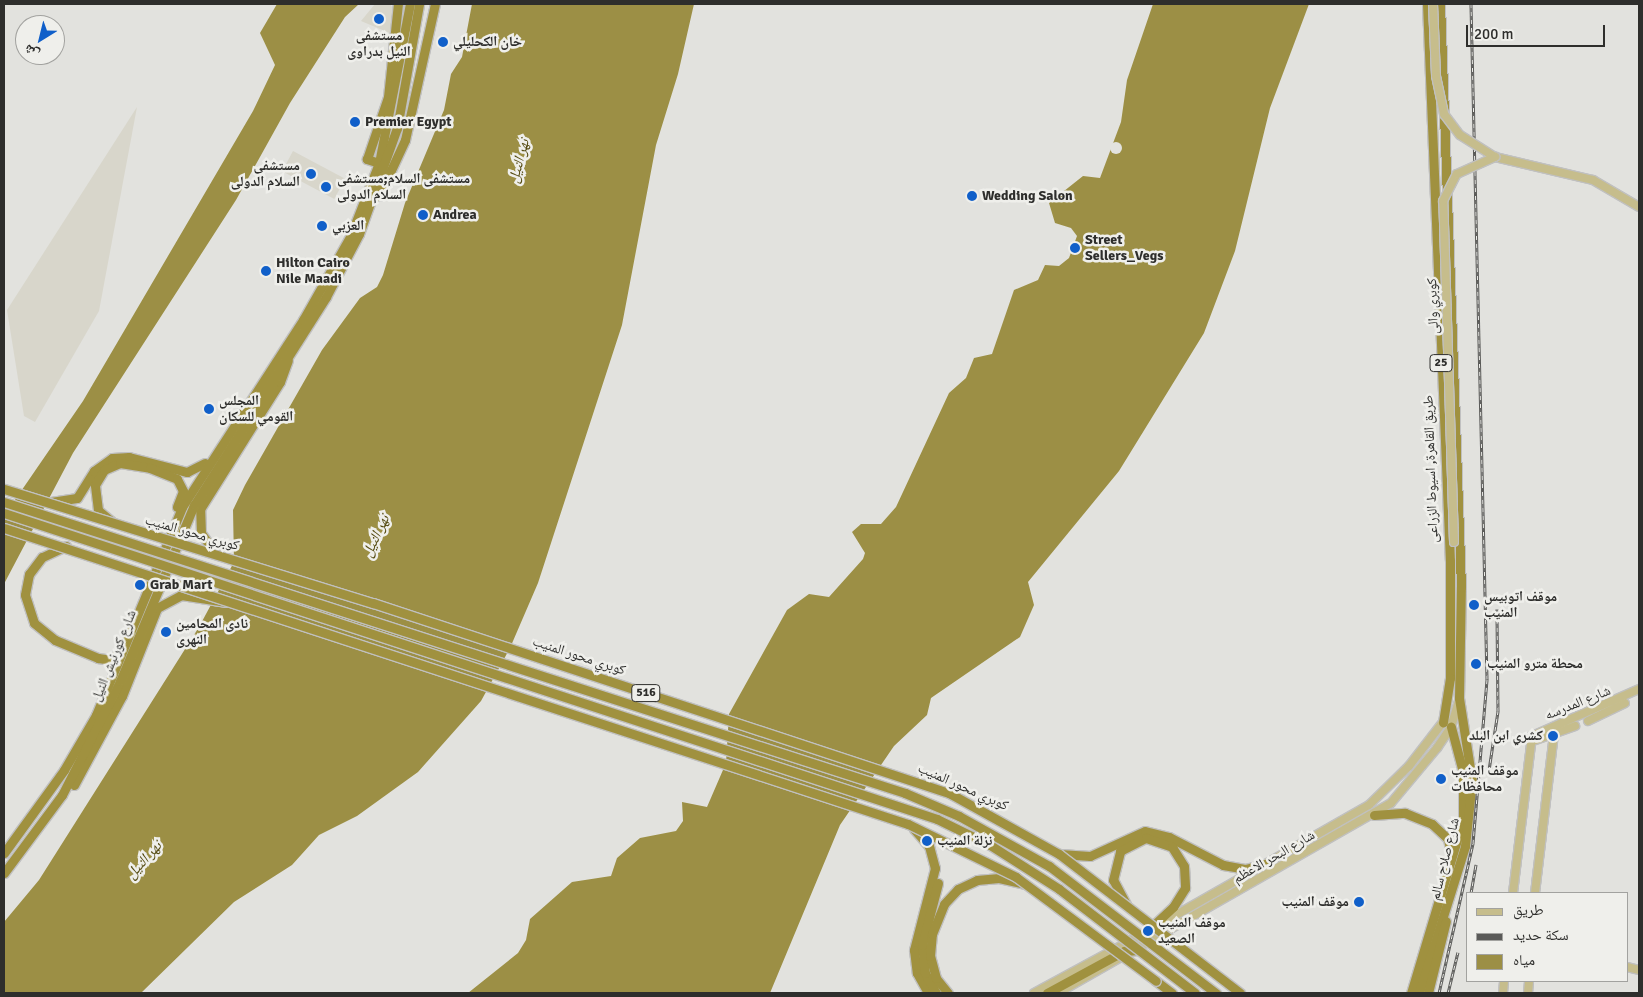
<!DOCTYPE html>
<html>
<head>
<meta charset="utf-8">
<style>
	body { margin:0 }
	#map { position:relative; width:1643px; height:997px; overflow:hidden; background:#e2e2de; font-family:Signika,"Noto Naskh Arabic",sans-serif }
	div>[style] { position:absolute }
	[style*='--x'] { left:calc(var(--x)*1px); top:calc(var(--y)*1px); width:calc(var(--w)*1px); rotate:calc(var(--a)*1deg) }
	.built>* { inset:0; background:#d8d6cb; transform-origin:0 0 }
	.water>* { inset:0; background:#9c8f45 }
	.pier>* { inset:0; background:#e2e2de }
	.round { border-radius:50% }
	.roads { filter:drop-shadow(1px 0 #c0c0c0) drop-shadow(-1px 0 #c0c0c0) drop-shadow(0 1px #c0c0c0) drop-shadow(0 -1px #c0c0c0) }
	.major>* { height:8px; margin:-4px; padding:0 4px; transform-origin:4px; border-radius:4px; background:#c6bd8c }
	.highway>* { height:9px; margin:-4.5px; padding:0 4.5px; transform-origin:4.5px; border-radius:4.5px; background:#a0913f }
	.rail>* { height:3px; margin-top:-1.5px; transform-origin:0; background:repeating-linear-gradient(90deg,#efefeb 0 4px,#5a5a58 0 8px); box-sizing:border-box; border-block:1px solid #5a5a58 }
	.bridges { filter:drop-shadow(1px 0 #c0c0c0) drop-shadow(-1px 0 #c0c0c0) drop-shadow(0 1px #c0c0c0) drop-shadow(0 -1px #c0c0c0) }
	.major-bridge>* { height:8px; margin:-4px; padding:0 4px; transform-origin:4px; border-radius:4px; background:#c6bd8c }
	.highway-bridge>* { height:9px; margin:-4.5px; padding:0 4.5px; transform-origin:4.5px; border-radius:4.5px; background:#a0913f }
	.dots>* { width:14px; height:14px; translate:-50% -50%; box-sizing:border-box; border:2px solid #efefeb; border-radius:50% }
	span { translate:-50% -50%; white-space:nowrap; text-align:center; line-height:1.15; -webkit-text-stroke:5px #efefeb; paint-order:stroke }
	.shield-label span { padding:1px 4px; background:#efefeb; border:1px solid; border-radius:4px; -webkit-text-stroke-width:0 }
	.shield-label { font-size:12px; color:#2e2e2c; font-weight:700 }
	.poi-label { font-size:14px; color:#2e2e2c; font-weight:700 }
	.left { translate:0 -50%; text-align:left }
	.right { translate:-100% -50%; text-align:right }
	.street-label { font-size:14px; color:#2e2e2c }
	.water-label { font-size:15px; color:#564c13; font-style:italic }
	.frame { position:absolute; inset:0; border:5px solid #2e2e2c; pointer-events:none }
	.legend { position:absolute; left:1466px; top:892px; width:162px; height:90px; box-sizing:border-box; background:#efefeb; border:1px solid #a2a29f; margin:0; padding:6px 9px; list-style:none; font-size:15px; color:#2e2e2c }
	.legend li { display:flex; align-items:center; gap:10px; height:25px }
	.legend b { width:25px; border:1px solid #a2a29f }
	.north { position:absolute; left:15px; top:15px; width:50px; height:50px; box-sizing:border-box; background:#efefeb; border:1px solid #a2a29f; border-radius:50%; rotate:216deg; font-size:14px; font-weight:700; line-height:20px; text-align:center; color:#2e2e2c }
	.north::after { content:''; display:block; margin:auto; width:18px; height:22px; background:#105fc9; clip-path:polygon(50% 0,100% 100%,50% 72%,0 100%) }
	.scale { position:absolute; left:1466px; top:25px; width:139px; height:22px; box-sizing:border-box; border:2px solid #2e2e2c; border-top:0; padding-left:6px; font-size:15px; line-height:18px; white-space:nowrap; color:#2e2e2c; -webkit-text-stroke:4px #efefeb; paint-order:stroke }
</style>
</head>
<body>
<div id="map">
	<div class="built">
		<i style="clip-path:polygon(375px 4px,390px 4px,395px 11px,392px 34px,361px 21px)"></i>
		<i style="clip-path:polygon(137px 107px,99px 311px,35px 422px,24px 416px,7px 310px)"></i>
		<i style="left:293px;top:151px;width:59px;height:23px;rotate:28deg"></i>
	</div>
	<div class="water">
		<i style="clip-path:polygon(277px 4px,359px 4px,345px 17px,290px 103px,236px 200px,73px 453px,4px 584px,4px 516px,83px 401px,253px 111px,275px 65px,260px 33px)"></i>
		<i style="clip-path:polygon(472px 4px,694px 4px,678px 74px,656px 145px,622px 325px,538px 583px,510px 648px,481px 701px,418px 772px,357px 816px,319px 835px,292px 865px,234px 902px,141px 993px,4px 993px,4px 922px,39px 880px,199px 627px,234px 562px,233px 510px,245px 485px,322px 350px,360px 298px,377px 287px,383px 275px,405px 203px,444px 110px,451px 74px,462px 57px)"></i>
		<i style="clip-path:polygon(1153px 4px,1309px 4px,1270px 108px,1235px 251px,1204px 333px,1119px 471px,1028px 582px,1034px 605px,1020px 637px,931px 698px,927px 715px,894px 746px,840px 825px,770px 993px,468px 993px,518px 953px,526px 940px,530px 919px,572px 882px,611px 876px,617px 858px,640px 838px,676px 831px,683px 821px,682px 802px,707px 807px,726px 763px,729px 714px,787px 610px,809px 594px,829px 597px,863px 559px,865px 553px,852px 532px,861px 524px,881px 524px,896px 507px,949px 393px,966px 378px,974px 358px,992px 354px,1014px 290px,1038px 280px,1045px 265px,1059px 266px,1069px 258px,1077px 236px,1071px 228px,1055px 223px,1049px 203px,1083px 176px,1100px 178px,1121px 122px,1127px 80px)"></i>
	</div>
	<div class="pier">
		<i class="round" style="left:1110px;top:142px;width:12px;height:12px"></i>
	</div>
	<div class="roads">
		<div class="major">
			<i style="--x:1495;--y:157;--w:101;--a:13.2"></i>
			<i style="--x:1593;--y:180;--w:53;--a:30.4"></i>
			<i style="--x:1588;--y:721;--w:41;--a:-25.9"></i>
			<i style="--x:1530;--y:742;--w:48;--a:-19.6"></i>
			<i style="--x:1513;--y:893;--w:158;--a:-83.1"></i>
			<i style="--x:1532;--y:736;--w:117;--a:-23.7"></i>
			<i style="--x:1535;--y:893;--w:160;--a:-83.2"></i>
			<i style="--x:1155;--y:927;--w:246;--a:-29.7"></i>
			<i style="--x:1369;--y:805;--w:56;--a:-44.3"></i>
			<i style="--x:1409;--y:766;--w:56;--a:-52.3"></i>
			<i style="--x:1627;--y:967;--w:12;--a:14"></i>
			<i style="--x:1034;--y:993;--w:126;--a:-28.4"></i>
			<i style="--x:1058;--y:993;--w:383;--a:-29.7"></i>
			<i style="--x:1391;--y:803;--w:72;--a:-50.1"></i>
			<i style="--x:1437;--y:748;--w:25;--a:-56"></i>
			<i style="--x:1451;--y:727;--w:27;--a:-73"></i>
			<i style="--x:1503;--y:993;--w:12;--a:-85"></i>
			<i style="--x:1528;--y:993;--w:12;--a:-85"></i>
		</div>
		<div class="highway">
			<i style="--x:1427;--y:4;--w:557;--a:87.64"></i>
			<i style="--x:1450;--y:561;--w:117;--a:90"></i>
			<i style="--x:1450;--y:678;--w:45;--a:99"></i>
			<i style="--x:379;--y:163;--w:13;--a:-162"></i>
			<i style="--x:367;--y:159;--w:65;--a:-71.3"></i>
			<i style="--x:388;--y:97;--w:94;--a:-83.9"></i>
			<i style="--x:379;--y:196;--w:62;--a:-65.1"></i>
			<i style="--x:405;--y:140;--w:139;--a:-77.6"></i>
			<i style="--x:51;--y:502;--w:26;--a:-9"></i>
			<i style="--x:77;--y:498;--w:32;--a:-58"></i>
			<i style="--x:94;--y:471;--w:22;--a:-36"></i>
			<i style="--x:112;--y:458;--w:17;--a:-3"></i>
			<i style="--x:129;--y:457;--w:60;--a:14.5"></i>
			<i style="--x:187;--y:472;--w:20;--a:-27"></i>
			<i style="--x:111;--y:521;--w:17;--a:-140"></i>
			<i style="--x:98;--y:510;--w:25;--a:-97"></i>
			<i style="--x:95;--y:485;--w:17;--a:-59"></i>
			<i style="--x:104;--y:470;--w:17;--a:-24"></i>
			<i style="--x:120;--y:463;--w:30;--a:9"></i>
			<i style="--x:150;--y:468;--w:29;--a:22"></i>
			<i style="--x:177;--y:479;--w:13;--a:63"></i>
			<i style="--x:183;--y:491;--w:17;--a:111"></i>
			<i style="--x:66;--y:546;--w:26;--a:155"></i>
			<i style="--x:42;--y:557;--w:21;--a:127"></i>
			<i style="--x:29;--y:574;--w:21;--a:101"></i>
			<i style="--x:25;--y:595;--w:29;--a:72"></i>
			<i style="--x:34;--y:623;--w:27;--a:39"></i>
			<i style="--x:55;--y:640;--w:47;--a:22.7"></i>
			<i style="--x:98;--y:658;--w:14;--a:8"></i>
			<i style="--x:112;--y:660;--w:16;--a:-50"></i>
			<i style="--x:215;--y:553;--w:24;--a:-125"></i>
			<i style="--x:201;--y:533;--w:24;--a:-92"></i>
			<i style="--x:200;--y:509;--w:150;--a:-57.8"></i>
			<i style="--x:280;--y:382;--w:23;--a:-70"></i>
			<i style="--x:74;--y:785;--w:101;--a:-61.7"></i>
			<i style="--x:122;--y:696;--w:95;--a:-68.3"></i>
			<i style="--x:157;--y:608;--w:27;--a:-28"></i>
			<i style="--x:181;--y:595;--w:46;--a:8.8"></i>
			<i style="--x:1374;--y:815;--w:31;--a:-4"></i>
			<i style="--x:1405;--y:813;--w:29;--a:22"></i>
			<i style="--x:1432;--y:824;--w:22;--a:43"></i>
			<i style="--x:1448;--y:839;--w:16;--a:79"></i>
			<i style="--x:914;--y:829;--w:23;--a:49"></i>
			<i style="--x:929;--y:846;--w:23;--a:75"></i>
			<i style="--x:935;--y:868;--w:85;--a:104.4"></i>
			<i style="--x:914;--y:950;--w:23;--a:83"></i>
			<i style="--x:917;--y:973;--w:23;--a:61"></i>
			<i style="--x:4;--y:853;--w:102;--a:-54.1"></i>
			<i style="--x:64;--y:770;--w:64;--a:-59.8"></i>
			<i style="--x:96;--y:715;--w:225;--a:-67.5"></i>
			<i style="--x:182;--y:507;--w:223;--a:-57.1"></i>
			<i style="--x:303;--y:320;--w:95;--a:-60.5"></i>
			<i style="--x:350;--y:237;--w:79;--a:-68.6"></i>
			<i style="--x:379;--y:163;--w:162;--a:-79"></i>
			<i style="--x:1060;--y:854;--w:30;--a:4"></i>
			<i style="--x:1090;--y:856;--w:60;--a:-24.4"></i>
			<i style="--x:1145;--y:831;--w:25;--a:14"></i>
			<i style="--x:1169;--y:837;--w:61;--a:27.4"></i>
			<i style="--x:1223;--y:865;--w:22;--a:10"></i>
			<i style="--x:1245;--y:869;--w:21;--a:-14"></i>
			<i style="--x:4;--y:873;--w:97;--a:-53.4"></i>
			<i style="--x:62;--y:795;--w:128;--a:-63"></i>
			<i style="--x:120;--y:681;--w:191;--a:-67.2"></i>
			<i style="--x:194;--y:505;--w:246;--a:-57.6"></i>
			<i style="--x:326;--y:297;--w:71;--a:-62.4"></i>
			<i style="--x:359;--y:234;--w:113;--a:-70.3"></i>
			<i style="--x:397;--y:128;--w:126;--a:-79.9"></i>
			<i style="--x:1126;--y:904;--w:27;--a:-118"></i>
			<i style="--x:1113;--y:880;--w:30;--a:-76"></i>
			<i style="--x:1120;--y:851;--w:29;--a:-27"></i>
			<i style="--x:1146;--y:838;--w:28;--a:19"></i>
			<i style="--x:1172;--y:847;--w:22;--a:58"></i>
			<i style="--x:1184;--y:866;--w:22;--a:87"></i>
			<i style="--x:1185;--y:888;--w:22;--a:122"></i>
			<i style="--x:1173;--y:907;--w:40;--a:137"></i>
			<i style="--x:1156;--y:981;--w:20;--a:37"></i>
			<i style="--x:936;--y:993;--w:23;--a:-119"></i>
			<i style="--x:925;--y:973;--w:28;--a:-96"></i>
			<i style="--x:922;--y:945;--w:64;--a:-75.5"></i>
			<i style="--x:948;--y:993;--w:19;--a:-129"></i>
			<i style="--x:936;--y:978;--w:23;--a:-105"></i>
			<i style="--x:930;--y:956;--w:22;--a:-85"></i>
			<i style="--x:932;--y:934;--w:32;--a:-68"></i>
			<i style="--x:944;--y:904;--w:21;--a:-47"></i>
			<i style="--x:958;--y:889;--w:21;--a:-25"></i>
			<i style="--x:977;--y:880;--w:22;--a:-5"></i>
			<i style="--x:999;--y:878;--w:26;--a:13"></i>
			<i style="--x:1047;--y:993;--w:88;--a:-28.6"></i>
			<i style="--x:1124;--y:951;--w:15;--a:-4"></i>
			<i style="--x:1411;--y:993;--w:181;--a:-73.3"></i>
			<i style="--x:1463;--y:820;--w:48;--a:-90"></i>
			<i style="--x:1463;--y:772;--w:47;--a:-104.9"></i>
			<i style="--x:1419;--y:993;--w:154;--a:-72.6"></i>
			<i style="--x:1465;--y:846;--w:65;--a:-83.9"></i>
			<i style="--x:1472;--y:781;--w:84;--a:-98.9"></i>
			<i style="--x:1459;--y:698;--w:111;--a:-89"></i>
			<i style="--x:1461;--y:587;--w:583;--a:-92.06"></i>
			<i style="--x:1428;--y:993;--w:74;--a:-76"></i>
		</div>
	</div>
	<div class="rail">
		<i style="--x:1489;--y:770;--w:60;--a:-81.3"></i>
		<i style="--x:1498;--y:711;--w:102;--a:-90.6"></i>
		<i style="--x:1471;--y:893;--w:29;--a:-80"></i>
		<i style="--x:1439;--y:993;--w:154;--a:-77.2"></i>
		<i style="--x:1473;--y:843;--w:165;--a:-85.1"></i>
		<i style="--x:1487;--y:679;--w:675;--a:-91.36"></i>
		<i style="--x:1448;--y:993;--w:42;--a:-76.3"></i>
	</div>
	<div class="bridges">
		<div class="major-bridge">
			<i style="--x:1433;--y:4;--w:72;--a:87.6"></i>
			<i style="--x:1436;--y:76;--w:39;--a:78"></i>
			<i style="--x:1444;--y:114;--w:26;--a:53"></i>
			<i style="--x:1460;--y:135;--w:41;--a:32.2"></i>
			<i style="--x:1454;--y:542;--w:341;--a:-91.8"></i>
			<i style="--x:1443;--y:201;--w:30;--a:-63"></i>
			<i style="--x:1457;--y:174;--w:42;--a:-24.1"></i>
		</div>
		<div class="highway-bridge">
			<i style="--x:4;--y:489;--w:386;--a:17.2"></i>
			<i style="--x:373;--y:603;--w:607;--a:18.26"></i>
			<i style="--x:949;--y:793;--w:126;--a:29"></i>
			<i style="--x:1059;--y:854;--w:228;--a:37.5"></i>
			<i style="--x:4;--y:502;--w:947;--a:17.9"></i>
			<i style="--x:905;--y:793;--w:59;--a:23.1"></i>
			<i style="--x:959;--y:816;--w:103;--a:29.1"></i>
			<i style="--x:1049;--y:866;--w:210;--a:37.3"></i>
			<i style="--x:4;--y:513;--w:982;--a:18.16"></i>
			<i style="--x:937;--y:819;--w:59;--a:26.1"></i>
			<i style="--x:990;--y:845;--w:82;--a:32.5"></i>
			<i style="--x:1059;--y:889;--w:171;--a:37.4"></i>
			<i style="--x:4;--y:528;--w:951;--a:18.13"></i>
			<i style="--x:908;--y:824;--w:120;--a:26.1"></i>
			<i style="--x:1016;--y:877;--w:174;--a:36.6"></i>
		</div>
	</div>
	<div class="dots">
		<i style="left:379px;top:19px;background:#105fc9"></i>
		<i style="left:443px;top:42px;background:#105fc9"></i>
		<i style="left:355px;top:122px;background:#105fc9"></i>
		<i style="left:311px;top:174px;background:#105fc9"></i>
		<i style="left:326px;top:187px;background:#105fc9"></i>
		<i style="left:972px;top:196px;background:#105fc9"></i>
		<i style="left:423px;top:215px;background:#105fc9"></i>
		<i style="left:322px;top:226px;background:#105fc9"></i>
		<i style="left:1075px;top:248px;background:#105fc9"></i>
		<i style="left:266px;top:271px;background:#105fc9"></i>
		<i style="left:209px;top:409px;background:#105fc9"></i>
		<i style="left:140px;top:585px;background:#105fc9"></i>
		<i style="left:1474px;top:605px;background:#105fc9"></i>
		<i style="left:166px;top:632px;background:#105fc9"></i>
		<i style="left:1476px;top:664px;background:#105fc9"></i>
		<i style="left:1553px;top:736px;background:#105fc9"></i>
		<i style="left:1441px;top:779px;background:#105fc9"></i>
		<i style="left:927px;top:841px;background:#105fc9"></i>
		<i style="left:1359px;top:902px;background:#105fc9"></i>
		<i style="left:1148px;top:931px;background:#105fc9"></i>
	</div>
	<div class="shield-label">
		<span style="left:1441px;top:363px">25</span>
		<span style="left:646px;top:693px">516</span>
	</div>
	<div class="poi-label">
		<span style="left:379px;top:44px">مستشفى<br>النيل بدراوى</span>
		<span class="left" style="left:453px;top:42px">خان الكحليلي</span>
		<span class="left" style="left:365px;top:122px">Premier Egypt</span>
		<span class="right" style="left:300px;top:174px">مستشفى<br>السلام الدولى</span>
		<span class="left" style="left:337px;top:187px">مستشفى السلام;مستشفى<br>السلام الدولى</span>
		<span class="left" style="left:982px;top:196px">Wedding Salon</span>
		<span class="left" style="left:433px;top:215px">Andrea</span>
		<span class="left" style="left:332px;top:226px">العزبي</span>
		<span class="left" style="left:1085px;top:248px">Street<br>Sellers_Vegs</span>
		<span class="left" style="left:276px;top:271px">Hilton Cairo<br>Nile Maadi</span>
		<span class="left" style="left:219px;top:409px">المجلس<br>القومي للسكان</span>
		<span class="left" style="left:150px;top:585px">Grab Mart</span>
		<span class="left" style="left:1484px;top:605px">موقف اتوبيس<br>المنيب</span>
		<span class="left" style="left:176px;top:632px">نادى المحامين<br>النهرى</span>
		<span class="left" style="left:1487px;top:664px">محطة مترو المنيب</span>
		<span class="right" style="left:1543px;top:736px">كشري ابن البلد</span>
		<span class="left" style="left:1451px;top:779px">موقف المنيب<br>محافظات</span>
		<span class="left" style="left:937px;top:841px">نزلة المنيب</span>
		<span class="right" style="left:1349px;top:902px">موقف المنيب</span>
		<span class="left" style="left:1158px;top:931px">موقف المنيب<br>الصعيد</span>
	</div>
	<div class="street-label">
		<span style="left:1433px;top:306px;rotate:-92deg">كوبري والى</span>
		<span style="left:1431px;top:469px;rotate:-92deg">طريق القاهرة, اسيوط الزراعى</span>
		<span style="left:192px;top:533px;rotate:16deg">كوبري محور المنيب</span>
		<span style="left:114px;top:656px;rotate:-68deg">شارع كورنيش النيل</span>
		<span style="left:579px;top:656px;rotate:18deg">كوبري محور المنيب</span>
		<span style="left:1578px;top:703px;rotate:-22deg">شارع المدرسه</span>
		<span style="left:963px;top:787px;rotate:24deg">كوبري محور المنيب</span>
		<span style="left:1274px;top:857px;rotate:-30deg">شارع البحر الاعظم</span>
		<span style="left:1445px;top:859px;rotate:-76deg">شارع صلاح سالم</span>
	</div>
	<div class="water-label">
		<span style="left:519px;top:161px;rotate:-75deg">نهر النيل</span>
		<span style="left:376px;top:536px;rotate:-65deg">نهر النيل</span>
		<span style="left:144px;top:860px;rotate:-48deg">نهر النيل</span>
	</div>
	<div class="frame"></div>
	<ul class="legend">
	<li><b style="height:6px;background:#c6bd8c"></b>طريق</li>
	<li><b style="height:6px;background:#5a5a58"></b>سكة حديد</li>
	<li><b style="height:14px;background:#9c8f45"></b>مياه</li>
	</ul>
	<div class="north">ش</div>
	<div class="scale">200 m</div>
</div>
</body>
</html>
